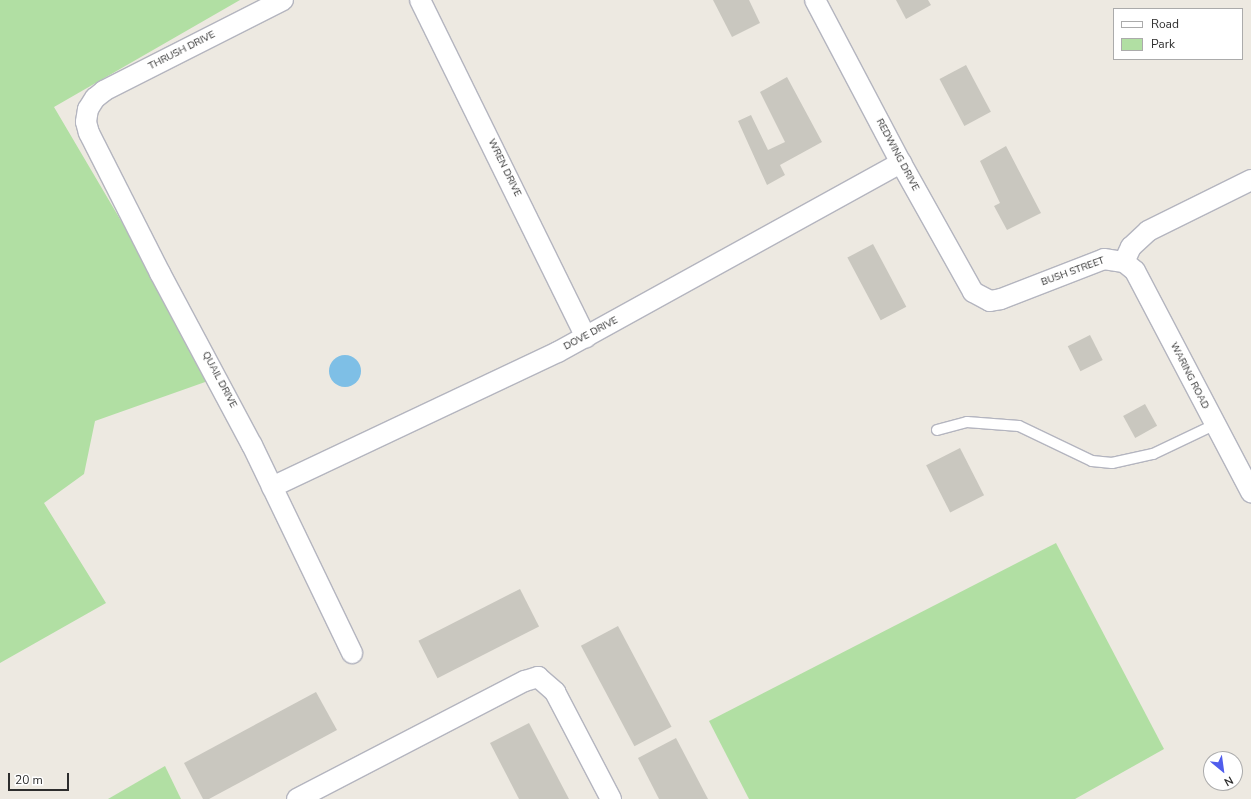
<!DOCTYPE html>
<html>
<head>
<meta charset="utf-8">
<style>
	body { margin:0 }
	#map { position:relative; width:1251px; height:799px; overflow:hidden; background:#ede9e1; font-family:"Nunito Sans",sans-serif }
	div>[style] { position:absolute }
	[style*='--x'] { left:calc(var(--x)*1px); top:calc(var(--y)*1px); width:calc(var(--w)*1px); rotate:calc(var(--a)*1deg) }
	.green>* { inset:0; background:#b1dfa3 }
	.water>* { inset:0; background:#7ebfe6 }
	.round { border-radius:50% }
	.building>* { inset:0; background:#c9c7bf; transform-origin:0 0 }
	.roads { filter:drop-shadow(1px 0 #b4b5bf) drop-shadow(-1px 0 #b4b5bf) drop-shadow(0 1px #b4b5bf) drop-shadow(0 -1px #b4b5bf) }
	.lane>* { height:10px; margin:-5px; padding:0 5px; transform-origin:5px; border-radius:5px; background:#fff }
	.street>* { height:20px; margin:-10px; padding:0 10px; transform-origin:10px; border-radius:10px; background:#fff }
	span { translate:-50% -50%; white-space:nowrap; text-align:center; line-height:1.15; -webkit-text-stroke:3.5px #fff; paint-order:stroke }
	.street-label { font-size:10px; color:#2d2d2d }
	.legend { position:absolute; left:1113px; top:8px; width:130px; height:52px; box-sizing:border-box; background:#fff; border:1px solid #ababab; margin:0; padding:5px 7px; list-style:none; font-size:12px; color:#2d2d2d }
	.legend li { display:flex; align-items:center; gap:8px; height:20px }
	.legend b { width:20px; border:1px solid #ababab }
	.north { position:absolute; left:1203px; top:751px; width:40px; height:40px; box-sizing:border-box; background:#fff; border:1px solid #ababab; border-radius:50%; rotate:151deg; font-size:11px; font-weight:700; line-height:16px; text-align:center; color:#2d2d2d }
	.north::after { content:''; display:block; margin:auto; width:14px; height:18px; background:#505dec; clip-path:polygon(50% 0,100% 100%,50% 72%,0 100%) }
	.scale { position:absolute; left:8px; top:773px; width:61px; height:18px; box-sizing:border-box; border:2px solid #2d2d2d; border-top:0; padding-left:5px; font-size:12px; line-height:14px; white-space:nowrap; color:#2d2d2d; -webkit-text-stroke:3px #fff; paint-order:stroke }
</style>
</head>
<body>
<div id="map">
	<div class="green">
		<i style="clip-path:polygon(0 0,240px 0,54px 107px,130px 236px,208px 381px,95px 421px,84px 474px,44px 503px,106px 603px,0 663px)"></i>
		<i style="clip-path:polygon(1056px 543px,1164px 749px,1075px 799px,749px 799px,709px 721px)"></i>
		<i style="clip-path:polygon(165px 766px,181px 799px,108px 799px)"></i>
	</div>
	<div class="water">
		<i class="round" style="left:329px;top:355px;width:32px;height:32px"></i>
	</div>
	<div class="building">
		<i style="clip-path:polygon(713px 0,749px 0,760px 23px,732px 37px)"></i>
		<i style="clip-path:polygon(896px 0,928px 0,931px 5px,906px 19px)"></i>
		<i style="left:966px;top:65px;width:53px;height:30px;rotate:62deg"></i>
		<i style="clip-path:polygon(787px 77px,822px 142px,780px 165px,785px 175px,767px 185px,738px 121px,751px 115px,768px 150px,785px 142px,760px 92px)"></i>
		<i style="clip-path:polygon(1006px 146px,1041px 213px,1007px 230px,994px 206px,1000px 203px,980px 161px)"></i>
		<i style="left:873px;top:244px;width:71px;height:29px;rotate:62deg"></i>
		<i style="left:1090px;top:335px;width:28px;height:25px;rotate:63deg"></i>
		<i style="left:1145px;top:404px;width:25px;height:25px;rotate:61deg"></i>
		<i style="left:960px;top:448px;width:53px;height:38px;rotate:63deg"></i>
		<i style="left:520px;top:589px;width:42px;height:114px;rotate:63deg"></i>
		<i style="left:618px;top:626px;width:114px;height:42px;rotate:62deg"></i>
		<i style="clip-path:polygon(316px 692px,337px 730px,209px 799px,203px 799px,184px 763px)"></i>
		<i style="clip-path:polygon(529px 723px,569px 799px,519px 799px,490px 743px)"></i>
		<i style="clip-path:polygon(676px 738px,708px 799px,659px 799px,638px 758px)"></i>
	</div>
	<div class="roads">
		<div class="lane">
			<i style="--x:937;--y:430;--w:31;--a:-15"></i>
			<i style="--x:967;--y:422;--w:52;--a:4.4"></i>
			<i style="--x:1019;--y:426;--w:81;--a:25.6"></i>
			<i style="--x:1092;--y:461;--w:20;--a:6"></i>
			<i style="--x:1112;--y:463;--w:42;--a:-12.4"></i>
			<i style="--x:1153;--y:454;--w:68;--a:-25.4"></i>
		</div>
		<div class="street">
			<i style="--x:283;--y:0;--w:201;--a:153.1"></i>
			<i style="--x:104;--y:91;--w:11;--a:142"></i>
			<i style="--x:95;--y:98;--w:13;--a:122"></i>
			<i style="--x:88;--y:109;--w:13;--a:99"></i>
			<i style="--x:86;--y:122;--w:11;--a:75"></i>
			<i style="--x:89;--y:133;--w:157;--a:63.1"></i>
			<i style="--x:160;--y:273;--w:195;--a:61.9"></i>
			<i style="--x:252;--y:445;--w:231;--a:64.3"></i>
			<i style="--x:420;--y:0;--w:376;--a:63.8"></i>
			<i style="--x:815;--y:0;--w:184;--a:62.2"></i>
			<i style="--x:901;--y:163;--w:148;--a:60.8"></i>
			<i style="--x:973;--y:292;--w:19;--a:28"></i>
			<i style="--x:990;--y:301;--w:11;--a:-10"></i>
			<i style="--x:1001;--y:299;--w:110;--a:-21.2"></i>
			<i style="--x:1104;--y:259;--w:20;--a:9"></i>
			<i style="--x:1124;--y:262;--w:14;--a:39"></i>
			<i style="--x:1135;--y:271;--w:250;--a:62.3"></i>
			<i style="--x:1124;--y:262;--w:17;--a:-65"></i>
			<i style="--x:1131;--y:247;--w:23;--a:-43"></i>
			<i style="--x:1148;--y:231;--w:115;--a:-26.3"></i>
			<i style="--x:272;--y:487;--w:316;--a:-25.3"></i>
			<i style="--x:558;--y:352;--w:392;--a:-28.9"></i>
			<i style="--x:297;--y:799;--w:257;--a:-27.4"></i>
			<i style="--x:525;--y:681;--w:14;--a:-17"></i>
			<i style="--x:538;--y:677;--w:23;--a:41"></i>
			<i style="--x:555;--y:692;--w:121;--a:62.4"></i>
		</div>
	</div>
	<div class="street-label">
		<span style="left:182px;top:51px;rotate:-27deg">THRUSH DRIVE</span>
		<span style="left:897px;top:155px;rotate:62deg">REDWING DRIVE</span>
		<span style="left:504px;top:168px;rotate:64deg">WREN DRIVE</span>
		<span style="left:1073px;top:272px;rotate:-20deg">BUSH STREET</span>
		<span style="left:591px;top:334px;rotate:-28deg">DOVE DRIVE</span>
		<span style="left:1189px;top:376px;rotate:63deg">WARING ROAD</span>
		<span style="left:219px;top:380px;rotate:62deg">QUAIL DRIVE</span>
	</div>
	<ul class="legend">
	<li><b style="height:5px;background:#fff"></b>Road</li>
	<li><b style="height:11px;background:#b1dfa3"></b>Park</li>
	</ul>
	<div class="north">N</div>
	<div class="scale">20 m</div>
</div>
</body>
</html>
